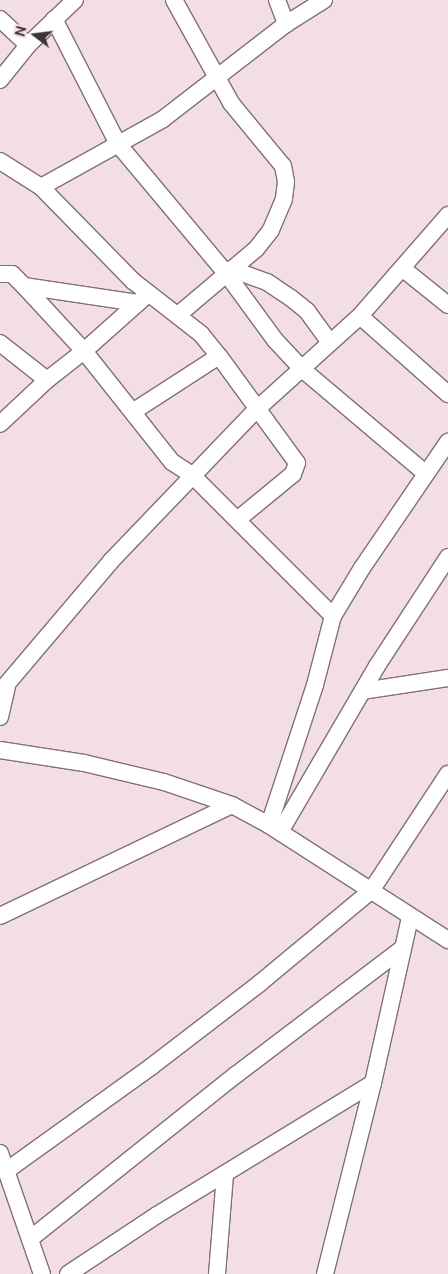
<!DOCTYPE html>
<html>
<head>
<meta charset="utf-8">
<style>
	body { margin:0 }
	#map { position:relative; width:448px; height:1274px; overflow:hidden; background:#f3dee3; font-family:Ubuntu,sans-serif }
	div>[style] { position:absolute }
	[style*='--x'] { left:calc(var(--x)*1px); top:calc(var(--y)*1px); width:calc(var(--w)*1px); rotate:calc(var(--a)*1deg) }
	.roads { filter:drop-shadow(1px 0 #827074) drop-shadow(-1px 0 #827074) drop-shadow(0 1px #827074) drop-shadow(0 -1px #827074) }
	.minor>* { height:16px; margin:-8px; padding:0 8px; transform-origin:8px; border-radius:8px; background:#fff }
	span { translate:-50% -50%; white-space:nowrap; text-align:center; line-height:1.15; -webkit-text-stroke:5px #f3dee3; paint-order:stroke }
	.north { position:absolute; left:10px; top:10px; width:50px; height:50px; -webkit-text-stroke:4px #f3dee3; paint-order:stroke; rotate:285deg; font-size:14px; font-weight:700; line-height:20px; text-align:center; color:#3d3537 }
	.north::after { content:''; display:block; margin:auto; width:18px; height:22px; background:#3d3537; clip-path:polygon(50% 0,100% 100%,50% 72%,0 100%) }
</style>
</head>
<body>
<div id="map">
	<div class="roads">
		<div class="minor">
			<i style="--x:174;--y:0;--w:118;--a:61"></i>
			<i style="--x:231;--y:103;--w:82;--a:50.5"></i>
			<i style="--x:283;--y:166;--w:16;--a:79"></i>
			<i style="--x:286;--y:182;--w:17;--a:97"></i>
			<i style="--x:284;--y:199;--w:34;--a:113"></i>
			<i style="--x:271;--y:230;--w:24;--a:128"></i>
			<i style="--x:256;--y:249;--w:102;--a:139.8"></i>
			<i style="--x:277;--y:0;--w:26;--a:69"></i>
			<i style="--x:0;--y:19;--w:38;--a:43"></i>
			<i style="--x:54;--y:19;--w:140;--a:62.9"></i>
			<i style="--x:118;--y:144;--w:168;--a:50.1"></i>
			<i style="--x:226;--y:273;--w:83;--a:53.8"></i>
			<i style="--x:275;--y:340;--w:40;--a:47"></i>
			<i style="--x:302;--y:369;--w:161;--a:40.2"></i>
			<i style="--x:0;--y:80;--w:45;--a:-51.3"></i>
			<i style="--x:28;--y:45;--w:65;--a:-43.8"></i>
			<i style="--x:0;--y:161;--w:49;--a:32.4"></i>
			<i style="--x:41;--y:187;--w:132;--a:45.6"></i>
			<i style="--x:133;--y:281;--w:86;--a:37.9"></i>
			<i style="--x:201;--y:334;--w:28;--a:51"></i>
			<i style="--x:219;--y:356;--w:132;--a:53.9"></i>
			<i style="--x:297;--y:463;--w:12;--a:110"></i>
			<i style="--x:293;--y:474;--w:72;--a:140.6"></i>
			<i style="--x:41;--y:187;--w:140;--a:-29.1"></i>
			<i style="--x:163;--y:119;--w:155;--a:-37.7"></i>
			<i style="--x:286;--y:24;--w:45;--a:-32.3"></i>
			<i style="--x:402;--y:268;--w:59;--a:38.8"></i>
			<i style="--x:231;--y:269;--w:38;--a:20"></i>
			<i style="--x:267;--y:282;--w:29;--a:34"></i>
			<i style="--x:291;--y:298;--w:21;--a:39"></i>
			<i style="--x:307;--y:311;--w:39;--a:54"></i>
			<i style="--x:0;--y:274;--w:12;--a:0"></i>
			<i style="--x:12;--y:274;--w:17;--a:45"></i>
			<i style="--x:24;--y:286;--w:88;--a:47.3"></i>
			<i style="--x:84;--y:351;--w:142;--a:51.6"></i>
			<i style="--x:172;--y:462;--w:24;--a:33"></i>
			<i style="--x:192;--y:475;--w:199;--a:45"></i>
			<i style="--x:24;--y:286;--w:115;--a:8.5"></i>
			<i style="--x:360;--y:316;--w:118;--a:41.6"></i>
			<i style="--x:0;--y:343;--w:60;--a:38.2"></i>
			<i style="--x:134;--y:411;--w:101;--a:-32.9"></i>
			<i style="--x:0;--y:424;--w:64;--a:-43.1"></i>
			<i style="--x:47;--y:380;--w:47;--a:-38.1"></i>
			<i style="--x:84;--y:351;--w:86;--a:-41.7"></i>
			<i style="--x:363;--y:691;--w:86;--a:-8.7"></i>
			<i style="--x:0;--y:692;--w:172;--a:-49.7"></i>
			<i style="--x:111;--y:561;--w:211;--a:-46.2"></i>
			<i style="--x:257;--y:409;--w:139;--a:-42.1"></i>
			<i style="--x:360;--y:316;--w:134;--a:-48.9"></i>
			<i style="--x:0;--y:717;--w:32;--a:-77"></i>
			<i style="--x:0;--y:750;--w:85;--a:8.8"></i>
			<i style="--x:84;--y:763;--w:82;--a:13.4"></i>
			<i style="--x:164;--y:782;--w:72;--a:18.7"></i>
			<i style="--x:232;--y:805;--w:42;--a:28.4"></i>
			<i style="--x:269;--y:825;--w:213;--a:32.7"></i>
			<i style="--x:269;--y:825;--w:147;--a:-71.8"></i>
			<i style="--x:315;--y:685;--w:71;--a:-75.4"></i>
			<i style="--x:333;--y:616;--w:56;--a:-58.9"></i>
			<i style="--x:362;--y:568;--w:153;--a:-55.7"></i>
			<i style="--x:280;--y:832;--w:192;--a:-59.7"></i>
			<i style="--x:377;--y:666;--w:130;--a:-56.9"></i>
			<i style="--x:0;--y:916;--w:257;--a:-25.6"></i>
			<i style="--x:0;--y:1153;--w:128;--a:70.9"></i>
			<i style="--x:6;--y:1171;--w:180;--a:-35.7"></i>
			<i style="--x:152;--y:1066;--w:136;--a:-37.5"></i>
			<i style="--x:260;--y:983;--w:144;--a:-39.7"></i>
			<i style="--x:371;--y:891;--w:140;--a:-56.7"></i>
			<i style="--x:30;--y:1239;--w:265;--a:-38.6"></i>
			<i style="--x:237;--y:1074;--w:208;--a:-37.2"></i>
			<i style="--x:68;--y:1274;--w:107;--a:-33.5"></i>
			<i style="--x:157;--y:1215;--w:253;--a:-31.4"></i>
			<i style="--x:217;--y:1274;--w:100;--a:-85.4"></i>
			<i style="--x:325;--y:1274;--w:197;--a:-75.9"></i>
			<i style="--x:373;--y:1083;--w:170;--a:-77.4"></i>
		</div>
	</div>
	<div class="north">N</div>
</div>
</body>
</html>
